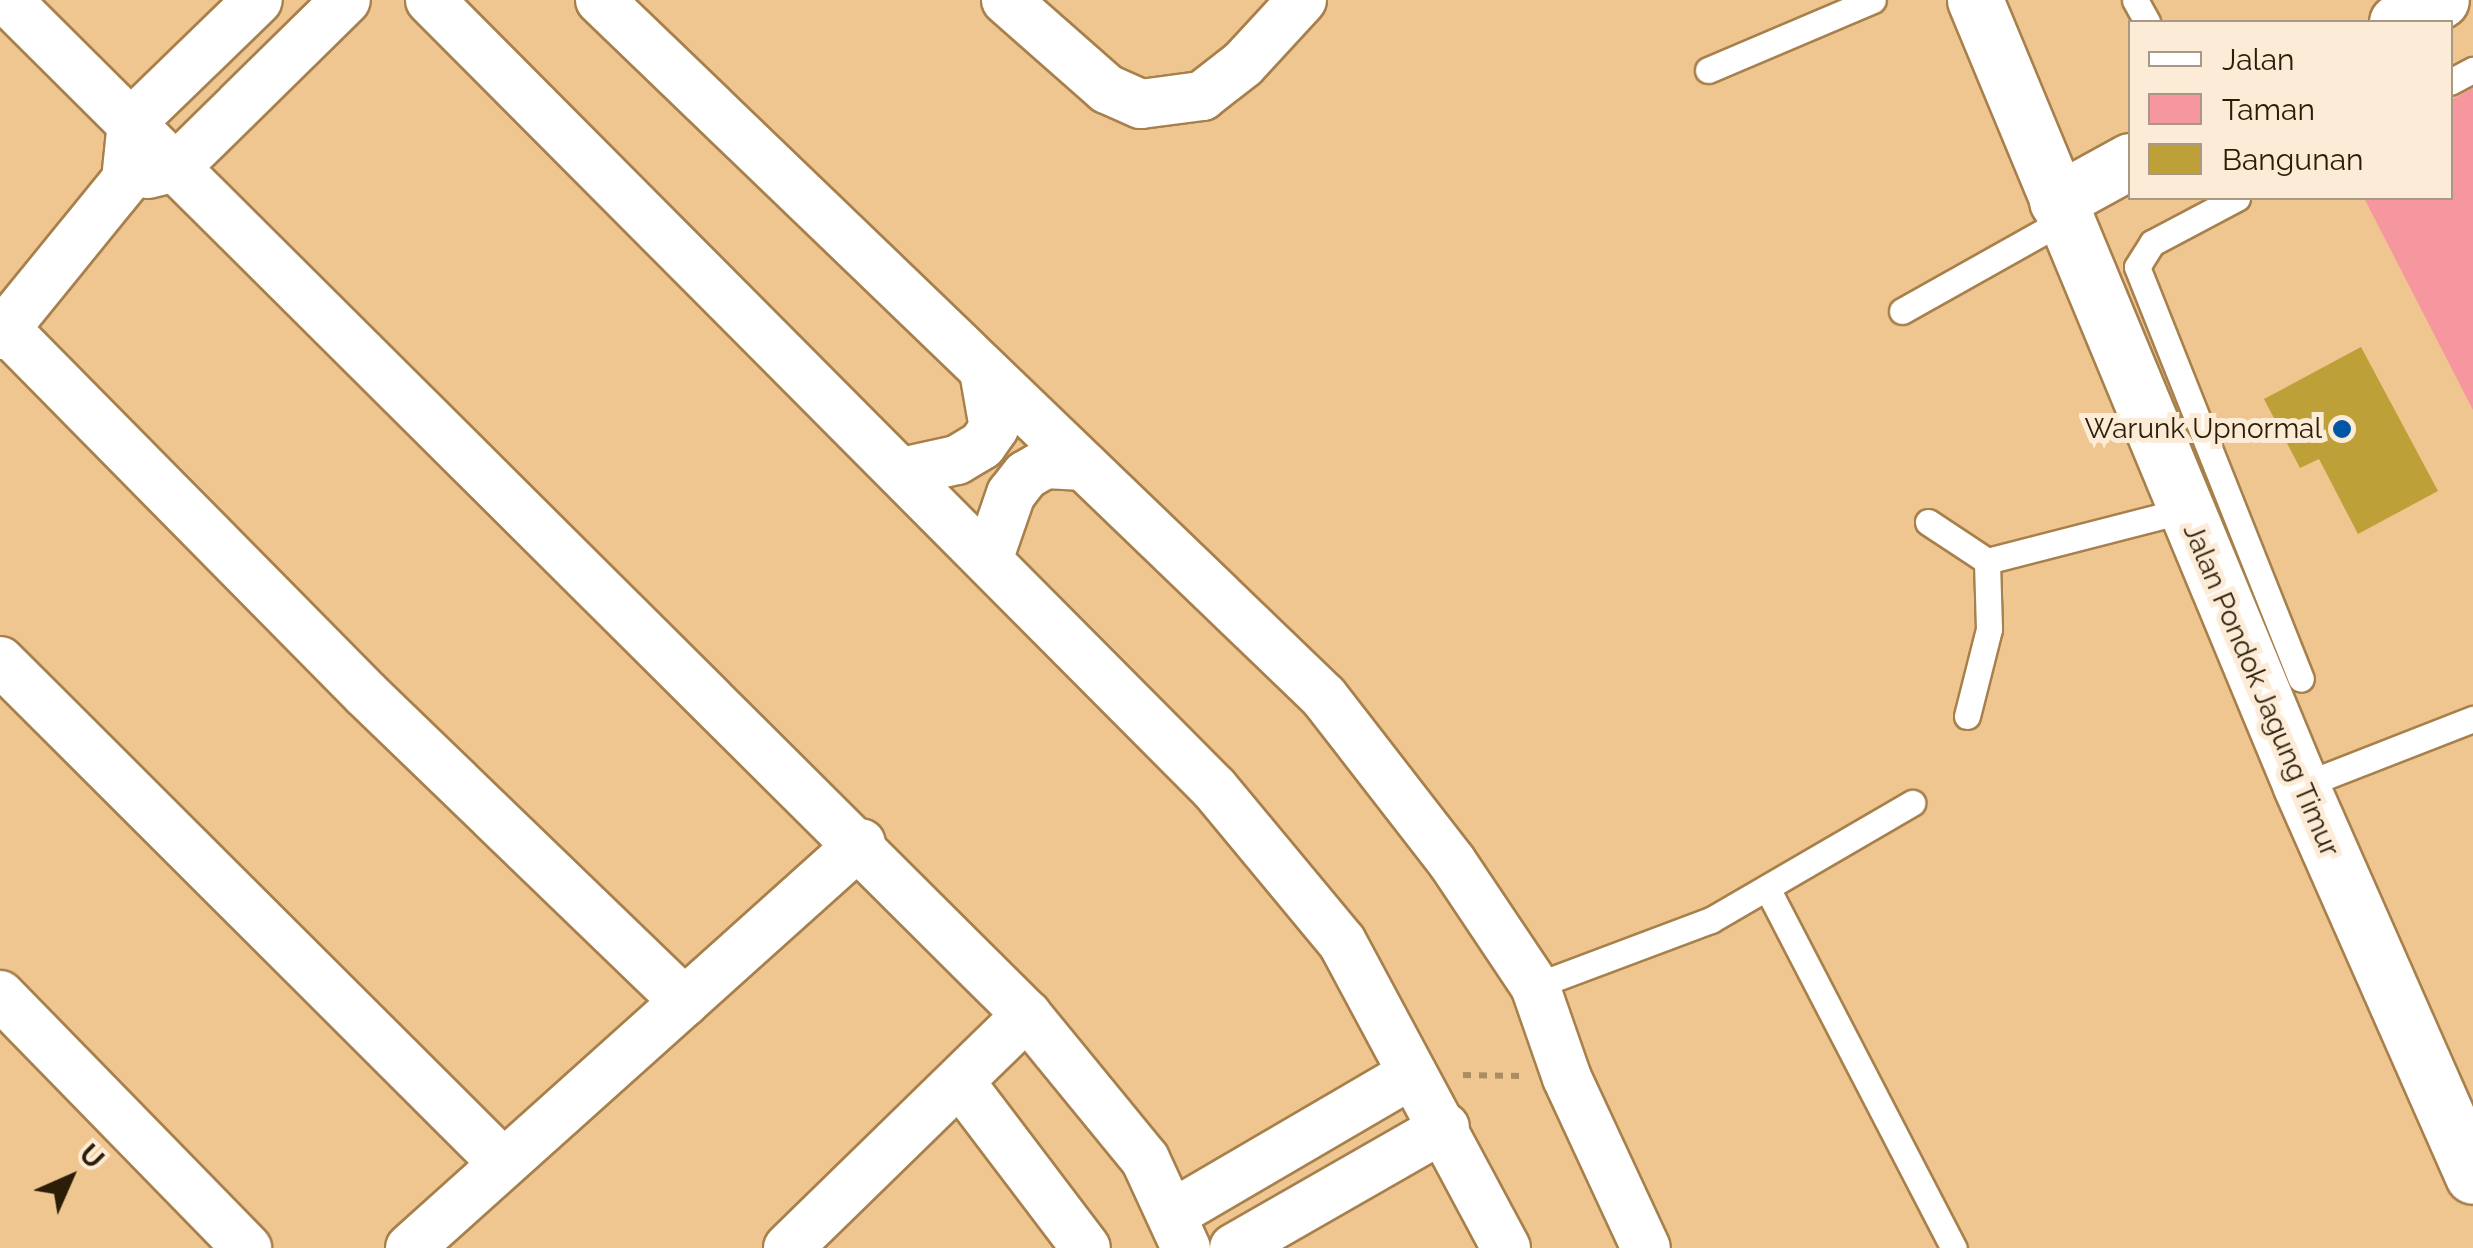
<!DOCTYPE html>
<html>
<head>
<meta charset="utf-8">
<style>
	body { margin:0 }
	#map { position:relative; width:2473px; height:1248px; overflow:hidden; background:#efc590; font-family:Raleway,sans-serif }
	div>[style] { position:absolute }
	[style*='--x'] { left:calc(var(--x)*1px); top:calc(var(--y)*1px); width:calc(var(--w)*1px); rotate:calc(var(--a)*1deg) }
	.green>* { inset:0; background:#f6969f }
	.building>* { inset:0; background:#bda037 }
	.path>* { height:6px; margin-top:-3px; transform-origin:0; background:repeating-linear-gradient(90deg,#ad8c61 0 8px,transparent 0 16px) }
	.roads { filter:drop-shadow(2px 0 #a7804c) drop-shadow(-2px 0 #a7804c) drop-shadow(0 2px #a7804c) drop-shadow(0 -2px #a7804c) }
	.service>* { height:25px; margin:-12.5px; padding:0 12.5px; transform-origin:12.5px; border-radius:12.5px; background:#fff }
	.minor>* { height:48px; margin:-24px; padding:0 24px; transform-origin:24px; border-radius:24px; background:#fff }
	.tertiary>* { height:55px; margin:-27.5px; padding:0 27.5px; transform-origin:27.5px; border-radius:27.5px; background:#fff }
	.dots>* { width:28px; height:28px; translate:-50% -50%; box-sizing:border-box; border:5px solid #fcebd6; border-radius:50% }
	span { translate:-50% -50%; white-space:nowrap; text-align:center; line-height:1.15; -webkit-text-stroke:10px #fcebd6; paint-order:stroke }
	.poi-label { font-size:28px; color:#2c1d07 }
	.right { translate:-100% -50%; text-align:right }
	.street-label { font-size:28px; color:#2c1d07 }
	.legend { position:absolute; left:2128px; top:20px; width:325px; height:180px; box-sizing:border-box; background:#fcebd6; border:2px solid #a99983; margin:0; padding:12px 18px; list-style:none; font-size:30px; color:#2c1d07 }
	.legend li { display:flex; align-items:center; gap:20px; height:50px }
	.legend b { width:50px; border:2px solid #a99983 }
	.north { position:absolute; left:20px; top:1128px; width:100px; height:100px; -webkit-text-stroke:8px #fcebd6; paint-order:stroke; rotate:45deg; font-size:28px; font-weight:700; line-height:40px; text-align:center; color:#2c1d07 }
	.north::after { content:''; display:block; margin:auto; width:35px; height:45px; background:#2c1d07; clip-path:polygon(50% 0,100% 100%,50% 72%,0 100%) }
</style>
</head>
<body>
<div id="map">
	<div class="green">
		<i style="clip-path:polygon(2473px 88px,2473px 410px,2364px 198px,2450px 198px,2451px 100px)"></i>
	</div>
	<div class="building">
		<i style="clip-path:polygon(2361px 347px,2438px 491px,2358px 534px,2319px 459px,2300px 468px,2264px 399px)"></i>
	</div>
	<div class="path">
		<i style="--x:1463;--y:1075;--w:58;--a:1"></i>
	</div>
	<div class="roads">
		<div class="service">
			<i style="--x:2135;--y:0;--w:25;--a:61"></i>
			<i style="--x:1708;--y:70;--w:179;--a:-23"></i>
			<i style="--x:2450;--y:82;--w:26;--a:-28"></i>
			<i style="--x:2237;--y:198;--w:96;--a:152.1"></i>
			<i style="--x:2152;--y:243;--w:28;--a:122"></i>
			<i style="--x:2137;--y:267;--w:443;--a:68.3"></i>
			<i style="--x:1902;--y:311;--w:186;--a:-29.3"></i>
			<i style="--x:1928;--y:522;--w:71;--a:33.5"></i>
			<i style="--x:1987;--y:561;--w:204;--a:-14.4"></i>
			<i style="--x:1967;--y:716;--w:90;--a:-75.8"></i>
			<i style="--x:1989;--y:629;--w:68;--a:-91.7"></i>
			<i style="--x:2301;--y:786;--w:185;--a:-21.3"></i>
			<i style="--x:1767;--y:888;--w:406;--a:62.6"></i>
			<i style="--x:1535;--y:986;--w:188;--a:-20.6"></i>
			<i style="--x:1711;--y:920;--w:233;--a:-30.2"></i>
		</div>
		<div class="minor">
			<i style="--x:7;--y:0;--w:1439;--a:44.86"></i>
			<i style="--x:1027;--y:1015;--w:186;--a:50.7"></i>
			<i style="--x:1145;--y:1159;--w:98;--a:65.3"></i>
			<i style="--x:430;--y:0;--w:1112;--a:45.15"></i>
			<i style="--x:1214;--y:788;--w:200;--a:50.3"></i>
			<i style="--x:1342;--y:942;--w:347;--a:61.8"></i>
			<i style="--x:600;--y:0;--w:1005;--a:43.91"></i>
			<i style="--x:1324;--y:697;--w:209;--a:52.2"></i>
			<i style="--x:1452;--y:862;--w:149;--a:56.2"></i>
			<i style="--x:1535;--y:986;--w:97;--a:70.8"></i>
			<i style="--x:1567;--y:1078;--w:187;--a:65.1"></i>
			<i style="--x:1006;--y:0;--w:135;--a:41.4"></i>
			<i style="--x:1107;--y:89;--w:37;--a:24"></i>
			<i style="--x:1141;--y:104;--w:62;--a:-7.5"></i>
			<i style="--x:1202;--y:96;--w:52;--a:-38"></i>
			<i style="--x:1243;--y:64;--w:87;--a:-47.3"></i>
			<i style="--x:148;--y:174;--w:29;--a:-14"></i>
			<i style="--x:176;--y:167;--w:238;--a:-44.5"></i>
			<i style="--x:0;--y:323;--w:521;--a:45.39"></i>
			<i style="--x:366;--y:694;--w:443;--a:44"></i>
			<i style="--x:0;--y:335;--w:200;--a:-50.9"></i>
			<i style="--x:126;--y:180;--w:58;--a:-84.1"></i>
			<i style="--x:132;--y:122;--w:175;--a:-44.1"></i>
			<i style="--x:902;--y:472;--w:56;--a:-12.3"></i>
			<i style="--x:957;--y:460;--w:29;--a:-31"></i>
			<i style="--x:982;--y:445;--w:21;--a:-55"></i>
			<i style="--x:994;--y:428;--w:58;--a:-100"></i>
			<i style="--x:989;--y:557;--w:67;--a:-70.8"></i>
			<i style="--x:1011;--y:494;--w:24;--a:-52"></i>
			<i style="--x:1026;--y:475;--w:22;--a:-30"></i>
			<i style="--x:1045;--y:464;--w:39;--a:3"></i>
			<i style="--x:0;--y:661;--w:711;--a:44.94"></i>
			<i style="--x:0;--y:995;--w:354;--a:45.7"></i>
			<i style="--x:960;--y:1082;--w:208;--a:52.8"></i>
			<i style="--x:1174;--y:1213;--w:276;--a:-30.3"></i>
			<i style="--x:410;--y:1248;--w:606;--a:-41.92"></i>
			<i style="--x:788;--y:1248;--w:334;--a:-44.3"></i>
			<i style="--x:1234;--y:1248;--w:243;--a:-29.8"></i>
		</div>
		<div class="tertiary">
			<i style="--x:1975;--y:0;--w:851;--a:67.47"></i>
			<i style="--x:2301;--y:786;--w:426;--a:66.2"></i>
			<i style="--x:2397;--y:22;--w:49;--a:-26.6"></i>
			<i style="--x:2057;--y:201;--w:83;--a:-28.7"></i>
		</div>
	</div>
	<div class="dots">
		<i style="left:2342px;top:429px;background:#0056a4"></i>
	</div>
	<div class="poi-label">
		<span class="right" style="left:2322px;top:429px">Warunk Upnormal</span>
	</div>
	<div class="street-label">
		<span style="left:2261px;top:690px;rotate:67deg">Jalan Pondok Jagung Timur</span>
	</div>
	<ul class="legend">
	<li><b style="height:12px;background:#fff"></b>Jalan</li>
	<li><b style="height:28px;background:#f6969f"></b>Taman</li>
	<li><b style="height:28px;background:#bda037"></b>Bangunan</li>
	</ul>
	<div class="north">U</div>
</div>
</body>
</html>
